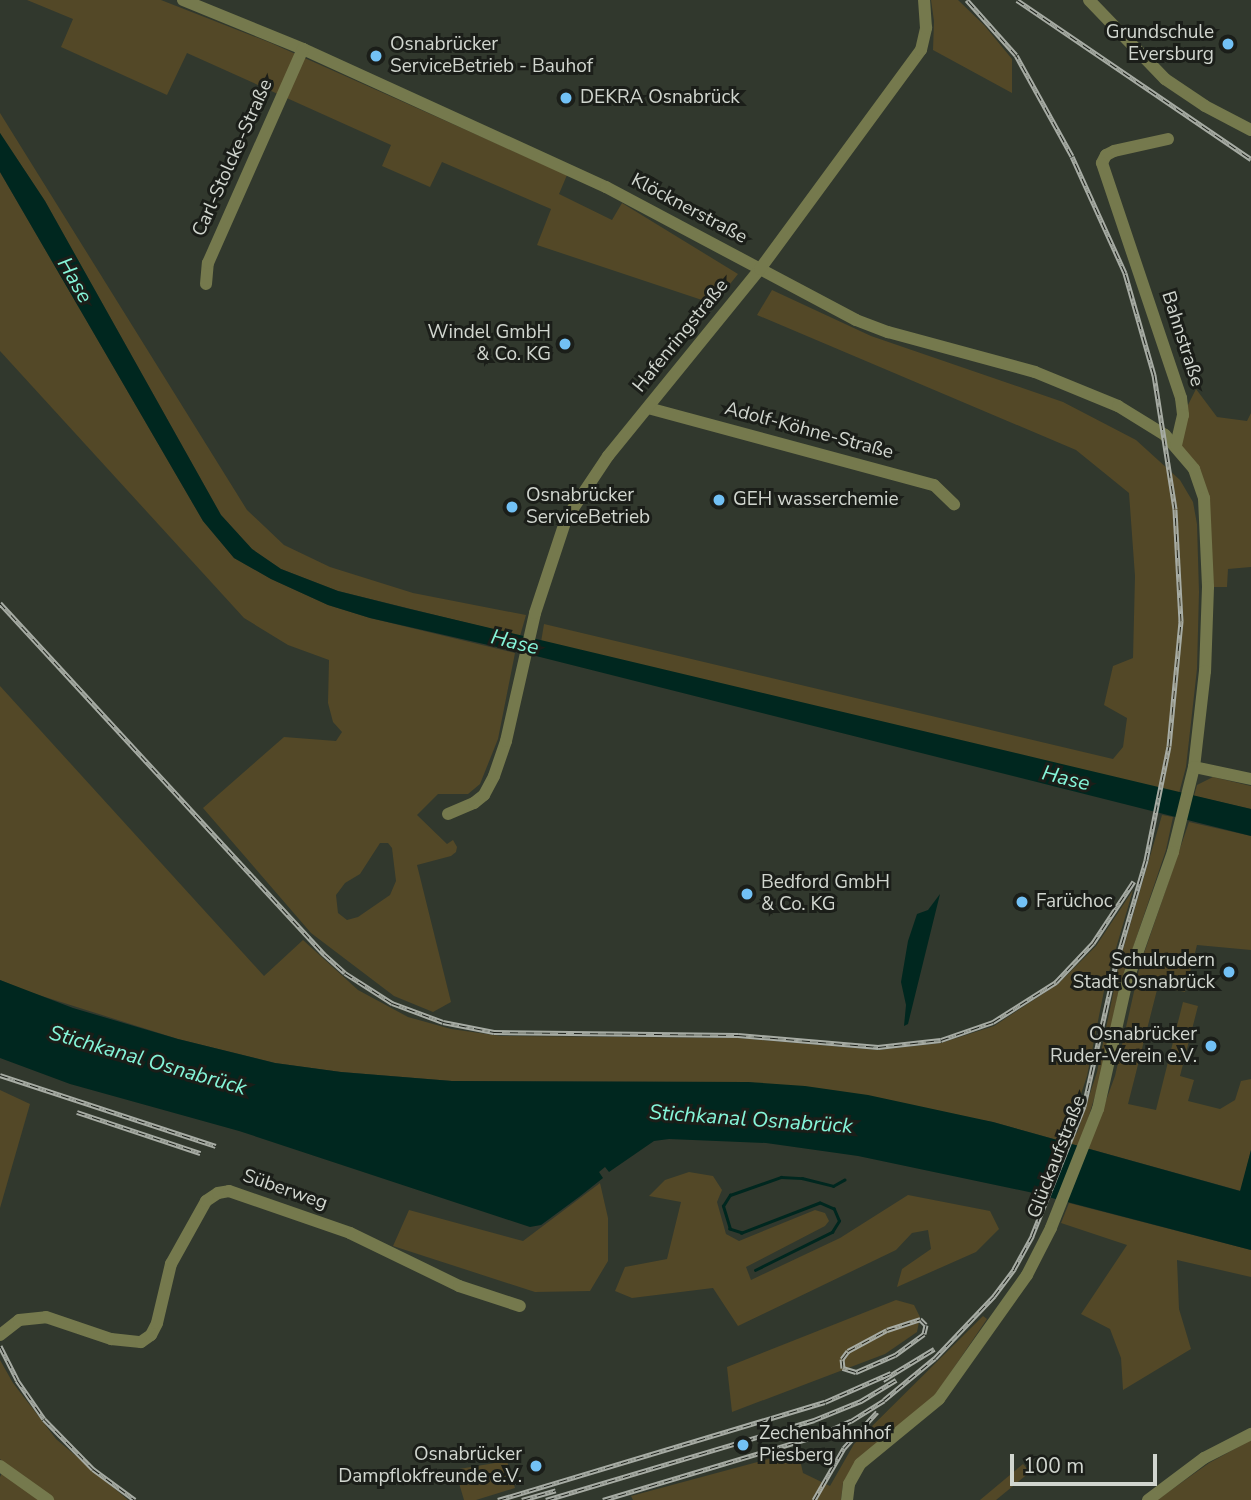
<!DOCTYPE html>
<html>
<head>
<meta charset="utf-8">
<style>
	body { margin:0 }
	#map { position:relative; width:1251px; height:1500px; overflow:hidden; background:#31382d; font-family:"Nunito Sans",sans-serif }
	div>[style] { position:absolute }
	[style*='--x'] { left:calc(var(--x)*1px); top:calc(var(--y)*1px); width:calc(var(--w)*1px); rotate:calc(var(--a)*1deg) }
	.green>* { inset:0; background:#534827 }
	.water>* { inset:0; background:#00271f }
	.stream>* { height:2.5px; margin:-1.25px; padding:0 1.25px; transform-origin:1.25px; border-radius:1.25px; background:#00271f }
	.minor>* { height:12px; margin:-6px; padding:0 6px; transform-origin:6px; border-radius:6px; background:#75794d }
	.rail>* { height:5px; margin-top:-2.5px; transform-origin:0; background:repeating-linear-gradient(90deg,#1b1e19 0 8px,#a7aca4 0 16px); box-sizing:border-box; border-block:2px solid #a7aca4 }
	.dots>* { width:19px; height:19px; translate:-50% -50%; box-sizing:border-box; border:4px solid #1b1e19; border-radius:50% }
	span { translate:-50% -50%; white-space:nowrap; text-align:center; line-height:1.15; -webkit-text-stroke:6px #1b1e19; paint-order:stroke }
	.poi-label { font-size:19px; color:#d1d6cf }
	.right { translate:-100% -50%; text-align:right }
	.left { translate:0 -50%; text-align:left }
	.street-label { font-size:19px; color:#d1d6cf }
	.water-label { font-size:21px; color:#85f5d9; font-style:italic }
	.scale { position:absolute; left:1010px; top:1454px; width:147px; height:32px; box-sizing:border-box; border:4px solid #d1d6cf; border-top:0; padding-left:9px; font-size:21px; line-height:24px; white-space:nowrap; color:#d1d6cf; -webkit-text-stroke:5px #1b1e19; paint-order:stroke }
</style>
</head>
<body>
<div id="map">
	<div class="green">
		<i style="clip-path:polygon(27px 0,161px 0,271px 43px,567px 175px,559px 194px,612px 220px,622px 203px,738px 274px,714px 304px,537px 245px,551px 209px,442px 162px,430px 187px,382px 166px,391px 145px,187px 53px,167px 95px,61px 47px,73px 19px)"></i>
		<i style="clip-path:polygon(931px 0,958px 0,984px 25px,1012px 59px,1012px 93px,933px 50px,934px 21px)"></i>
		<i style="clip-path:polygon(0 113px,247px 510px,284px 545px,330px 567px,413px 593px,526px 615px,520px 636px,338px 591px,281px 569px,252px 549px,221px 515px,45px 201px,0 133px)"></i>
		<i style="clip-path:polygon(evenodd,0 172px,203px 521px,234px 558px,271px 579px,328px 605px,370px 618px,515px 653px,498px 739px,480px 784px,468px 794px,438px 794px,417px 815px,447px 844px,453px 840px,457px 847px,456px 852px,451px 856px,417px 865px,451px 1002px,433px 1012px,394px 996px,311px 933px,203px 808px,284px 737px,336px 741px,342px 732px,333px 722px,328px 703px,329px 660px,288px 645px,244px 618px,0 351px,0 172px,380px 843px,388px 843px,392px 848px,396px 881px,390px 895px,358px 917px,347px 920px,338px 913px,336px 895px,345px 883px,360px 874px,380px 843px)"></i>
		<i style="clip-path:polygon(772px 290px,871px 336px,1063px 402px,1136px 440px,1180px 480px,1193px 502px,1197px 524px,1199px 592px,1197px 669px,1186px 767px,1179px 793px,541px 642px,544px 624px,1113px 759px,1123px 747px,1127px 718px,1104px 705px,1113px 666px,1133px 658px,1135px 576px,1129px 493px,1076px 450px,757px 315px)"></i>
		<i style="clip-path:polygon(1196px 389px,1217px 417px,1247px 421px,1251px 413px,1251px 567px,1228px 569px,1227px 587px,1208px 587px,1204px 498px,1176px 445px,1183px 415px)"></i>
		<i style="clip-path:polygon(0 686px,264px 976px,303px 940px,358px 990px,408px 1017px,451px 1029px,501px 1036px,738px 1038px,878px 1050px,941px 1043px,994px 1026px,1058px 984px,1096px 946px,1133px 890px,1105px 986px,1087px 1076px,1069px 1130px,1077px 1133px,1097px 1072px,1120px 960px,1162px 815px,1173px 817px,1166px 850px,1119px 989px,1102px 1073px,1083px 1135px,1092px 1138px,1115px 1076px,1140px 965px,1189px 822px,1251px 836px,1251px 950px,1197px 945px,1185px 992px,1158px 986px,1128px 1104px,1156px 1110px,1183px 1002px,1198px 1006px,1180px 1076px,1194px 1080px,1188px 1101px,1220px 1109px,1235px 1100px,1241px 1081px,1251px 1079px,1251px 1150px,1241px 1191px,993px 1122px,748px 1082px,452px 1081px,341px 1072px,275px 1063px,178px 1039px,26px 991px,0 980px)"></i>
		<i style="clip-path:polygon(1213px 777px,1251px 786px,1251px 809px,1194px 796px,1197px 785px)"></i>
		<i style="clip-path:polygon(0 1090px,30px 1104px,0 1208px)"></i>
		<i style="clip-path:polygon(689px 1172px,713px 1176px,722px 1190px,717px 1202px,726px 1234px,739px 1241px,815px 1210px,825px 1213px,829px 1221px,825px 1226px,746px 1267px,751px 1280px,840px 1238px,908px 1195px,990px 1211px,999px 1229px,976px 1252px,897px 1287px,902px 1269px,931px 1249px,928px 1230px,912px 1233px,896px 1250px,738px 1326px,713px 1288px,632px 1298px,615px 1291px,625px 1267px,667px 1259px,681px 1202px,649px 1196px,665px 1180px)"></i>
		<i style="clip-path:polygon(600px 1183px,608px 1218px,608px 1261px,590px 1291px,535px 1292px,393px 1246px,409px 1210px,523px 1241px)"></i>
		<i style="clip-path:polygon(1069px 1203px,1251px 1250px,1251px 1277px,1177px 1260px,1179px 1309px,1191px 1349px,1123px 1390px,1121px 1358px,1110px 1329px,1081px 1314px,1127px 1245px,1061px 1223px)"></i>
		<i style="clip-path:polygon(896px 1300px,914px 1305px,920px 1317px,917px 1332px,885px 1354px,732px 1412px,727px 1367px)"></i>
		<i style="clip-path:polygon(983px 1316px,987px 1319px,934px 1397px,857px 1459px,843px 1483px,841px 1500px,633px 1500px,631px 1496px,798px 1451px,803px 1473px,830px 1486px,854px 1444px)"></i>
		<i style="clip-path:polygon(0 1360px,13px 1383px,56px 1439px,128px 1500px,0 1500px,0 1477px,6px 1464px,0 1459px)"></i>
		<i style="clip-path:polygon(1251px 1440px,1251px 1500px,1157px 1500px,1209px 1463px)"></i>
		<i style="clip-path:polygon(507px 1461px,515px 1488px,476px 1500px,464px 1500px,456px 1473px,459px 1469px)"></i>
		<i style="clip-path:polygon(1023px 1464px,1030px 1472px,996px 1500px,980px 1500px)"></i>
	</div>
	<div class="water">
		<i style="clip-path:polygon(0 133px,45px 201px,221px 515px,252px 549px,281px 569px,338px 591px,410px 609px,1251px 809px,1251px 836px,536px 656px,370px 618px,328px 605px,271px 579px,234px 558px,203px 521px,0 172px)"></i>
		<i style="clip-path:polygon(940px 894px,908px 1024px,904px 1026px,906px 1005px,901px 982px,908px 941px,917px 914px,928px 910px)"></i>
		<i style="clip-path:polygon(0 980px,73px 1008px,178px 1039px,275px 1063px,341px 1072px,452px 1081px,748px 1082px,805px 1086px,868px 1095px,993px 1122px,1240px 1191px,1251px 1150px,1251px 1250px,1029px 1192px,858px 1156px,766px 1143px,669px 1139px,654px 1141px,609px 1172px,605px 1167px,599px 1172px,603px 1178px,579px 1197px,541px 1225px,530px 1227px,239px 1131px,70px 1084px,0 1058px)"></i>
	</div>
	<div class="stream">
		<i style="--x:755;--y:1270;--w:86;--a:-26.3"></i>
		<i style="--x:832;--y:1232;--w:13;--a:-58"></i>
		<i style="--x:839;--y:1221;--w:13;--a:-113"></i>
		<i style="--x:834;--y:1209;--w:15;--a:-157"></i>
		<i style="--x:820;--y:1203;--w:84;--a:159"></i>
		<i style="--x:742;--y:1233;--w:13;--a:-162"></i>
		<i style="--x:730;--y:1229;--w:24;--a:-107"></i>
		<i style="--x:723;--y:1206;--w:13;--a:-58"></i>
		<i style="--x:730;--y:1195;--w:54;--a:-19.4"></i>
		<i style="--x:781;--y:1177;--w:21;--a:3"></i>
		<i style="--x:802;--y:1178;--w:32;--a:14"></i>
		<i style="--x:833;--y:1186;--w:13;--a:-29"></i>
	</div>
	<div class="minor">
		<i style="--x:183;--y:0;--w:130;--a:22.2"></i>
		<i style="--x:303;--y:49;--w:333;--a:24.5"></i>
		<i style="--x:606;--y:187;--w:283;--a:28"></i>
		<i style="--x:856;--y:320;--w:34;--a:21"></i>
		<i style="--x:888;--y:332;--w:152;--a:15.2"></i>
		<i style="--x:1035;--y:372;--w:90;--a:22.3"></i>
		<i style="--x:1118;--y:406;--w:55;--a:31.7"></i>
		<i style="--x:1165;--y:435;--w:45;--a:49.5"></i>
		<i style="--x:1194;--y:469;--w:31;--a:71"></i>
		<i style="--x:1204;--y:498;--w:89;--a:87.4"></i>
		<i style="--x:1208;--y:587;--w:84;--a:92"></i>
		<i style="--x:1205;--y:671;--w:97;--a:96.5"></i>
		<i style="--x:1194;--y:767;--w:88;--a:103.9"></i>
		<i style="--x:1173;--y:852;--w:141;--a:109.5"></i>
		<i style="--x:1126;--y:985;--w:127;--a:102.7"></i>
		<i style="--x:1098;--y:1109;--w:128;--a:111.6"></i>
		<i style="--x:1051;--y:1228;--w:53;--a:117.1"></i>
		<i style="--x:1027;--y:1275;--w:152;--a:125.4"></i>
		<i style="--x:939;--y:1399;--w:102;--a:140.6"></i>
		<i style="--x:860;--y:1464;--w:23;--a:119"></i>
		<i style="--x:849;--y:1484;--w:16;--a:97"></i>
		<i style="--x:1089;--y:0;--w:110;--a:46.1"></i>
		<i style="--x:1165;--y:79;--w:48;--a:34"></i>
		<i style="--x:1205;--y:106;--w:52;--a:27.6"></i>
		<i style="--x:1168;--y:139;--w:55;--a:167.5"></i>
		<i style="--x:1114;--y:151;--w:9;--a:153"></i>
		<i style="--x:1106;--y:155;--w:9;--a:117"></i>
		<i style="--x:1102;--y:163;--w:248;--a:71.4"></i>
		<i style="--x:1181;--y:398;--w:17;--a:83"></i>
		<i style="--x:1183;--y:415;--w:31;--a:103"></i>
		<i style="--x:206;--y:284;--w:21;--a:-85"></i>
		<i style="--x:208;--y:263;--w:234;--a:-66.1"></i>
		<i style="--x:648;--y:408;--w:296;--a:15.1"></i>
		<i style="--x:934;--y:485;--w:28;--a:44"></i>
		<i style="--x:1194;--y:767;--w:58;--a:11.9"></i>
		<i style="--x:448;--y:814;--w:28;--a:-23"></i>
		<i style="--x:474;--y:803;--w:13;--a:-39"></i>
		<i style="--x:484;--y:795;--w:21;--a:-62"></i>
		<i style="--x:494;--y:776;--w:37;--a:-71"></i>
		<i style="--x:506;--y:741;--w:131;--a:-77.2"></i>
		<i style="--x:535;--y:613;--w:99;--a:-71.7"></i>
		<i style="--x:566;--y:519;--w:76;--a:-56.3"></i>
		<i style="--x:608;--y:456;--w:241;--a:-50.9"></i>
		<i style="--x:760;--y:269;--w:272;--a:-53.7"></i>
		<i style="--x:921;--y:50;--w:23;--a:-77"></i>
		<i style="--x:926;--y:28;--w:28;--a:-94"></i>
		<i style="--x:0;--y:1335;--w:24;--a:-38"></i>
		<i style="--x:19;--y:1320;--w:27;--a:-6"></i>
		<i style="--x:46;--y:1317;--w:69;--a:18.7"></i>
		<i style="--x:111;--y:1339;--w:30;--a:6"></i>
		<i style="--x:141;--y:1342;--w:12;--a:-35"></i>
		<i style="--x:151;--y:1335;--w:13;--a:-63"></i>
		<i style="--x:157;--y:1323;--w:61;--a:-76.7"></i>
		<i style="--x:171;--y:1264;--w:72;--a:-60.9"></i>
		<i style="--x:206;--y:1201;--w:14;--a:-34"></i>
		<i style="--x:218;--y:1193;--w:11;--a:-10"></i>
		<i style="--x:229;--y:1191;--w:128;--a:19.1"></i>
		<i style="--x:350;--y:1233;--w:121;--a:25.9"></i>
		<i style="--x:459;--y:1286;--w:64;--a:18.2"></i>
		<i style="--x:0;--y:1466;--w:59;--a:35.3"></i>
		<i style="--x:1148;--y:1500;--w:70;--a:-36.9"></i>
		<i style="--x:1204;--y:1458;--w:53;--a:-27.1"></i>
	</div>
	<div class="rail">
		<i style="--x:1017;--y:0;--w:283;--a:34.2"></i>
		<i style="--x:0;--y:603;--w:478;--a:47.3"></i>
		<i style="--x:324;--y:954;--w:28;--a:42"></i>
		<i style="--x:345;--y:973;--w:56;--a:32.6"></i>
		<i style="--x:392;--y:1003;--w:54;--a:20.4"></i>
		<i style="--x:443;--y:1022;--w:52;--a:11.1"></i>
		<i style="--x:494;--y:1032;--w:244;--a:0.7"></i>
		<i style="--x:738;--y:1035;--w:141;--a:4.9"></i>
		<i style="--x:878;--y:1047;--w:63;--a:-6.3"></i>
		<i style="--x:941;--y:1040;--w:55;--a:-19.1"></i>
		<i style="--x:993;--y:1022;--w:75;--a:-32.4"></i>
		<i style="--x:1056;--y:982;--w:54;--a:-46.5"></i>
		<i style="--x:1093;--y:943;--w:74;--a:-56.5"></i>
		<i style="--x:0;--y:1075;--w:227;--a:18.2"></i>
		<i style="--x:77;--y:1112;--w:130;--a:18.4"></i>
		<i style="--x:920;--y:1319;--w:8;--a:45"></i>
		<i style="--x:926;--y:1325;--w:9;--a:103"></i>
		<i style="--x:924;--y:1334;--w:36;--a:144"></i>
		<i style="--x:895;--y:1355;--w:43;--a:156.4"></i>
		<i style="--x:856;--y:1372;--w:14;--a:-163"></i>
		<i style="--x:843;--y:1368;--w:9;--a:-96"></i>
		<i style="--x:842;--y:1359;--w:10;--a:-53"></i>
		<i style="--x:848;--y:1351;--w:44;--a:-28.3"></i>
		<i style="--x:887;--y:1330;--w:35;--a:-18"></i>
		<i style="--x:0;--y:1346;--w:38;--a:63"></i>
		<i style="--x:17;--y:1380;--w:47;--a:55.3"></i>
		<i style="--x:44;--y:1419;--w:70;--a:45.6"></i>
		<i style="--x:93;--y:1469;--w:52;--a:36.4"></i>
		<i style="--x:883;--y:1380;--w:60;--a:-31.3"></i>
		<i style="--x:498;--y:1500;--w:341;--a:-16.7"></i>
		<i style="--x:825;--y:1402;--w:72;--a:-23.7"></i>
		<i style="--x:522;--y:1500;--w:35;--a:-16"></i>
		<i style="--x:546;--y:1500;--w:280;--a:-16.6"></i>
		<i style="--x:814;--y:1420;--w:51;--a:-22"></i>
		<i style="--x:861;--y:1401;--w:41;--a:-31"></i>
		<i style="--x:603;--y:1500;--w:226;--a:-16.7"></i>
		<i style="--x:819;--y:1435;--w:35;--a:-24"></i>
		<i style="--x:851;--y:1421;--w:39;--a:-32"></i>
		<i style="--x:884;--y:1400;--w:66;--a:-39.5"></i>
		<i style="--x:935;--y:1358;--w:86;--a:-46.4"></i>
		<i style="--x:994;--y:1296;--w:34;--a:-53"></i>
		<i style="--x:1014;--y:1269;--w:38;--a:-61"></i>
		<i style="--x:1032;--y:1236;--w:140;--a:-68.2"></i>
		<i style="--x:1084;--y:1106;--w:150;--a:-77.3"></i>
		<i style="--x:1117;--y:960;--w:104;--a:-73.8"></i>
		<i style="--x:1146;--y:860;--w:116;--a:-78.6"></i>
		<i style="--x:1169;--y:746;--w:126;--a:-84.5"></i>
		<i style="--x:1181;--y:621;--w:112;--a:-93.1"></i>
		<i style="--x:1175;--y:509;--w:136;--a:-98.9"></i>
		<i style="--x:1154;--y:375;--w:106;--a:-105.9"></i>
		<i style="--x:1125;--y:273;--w:128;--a:-114.4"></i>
		<i style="--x:1072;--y:156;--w:115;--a:-119"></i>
		<i style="--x:1016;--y:55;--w:74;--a:-131.7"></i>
		<i style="--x:814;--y:1500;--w:60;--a:-60"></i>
		<i style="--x:844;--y:1448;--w:49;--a:-47.5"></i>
	</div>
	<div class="dots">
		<i style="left:1228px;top:44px;background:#72c1f5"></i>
		<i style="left:376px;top:56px;background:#72c1f5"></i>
		<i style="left:566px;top:98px;background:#72c1f5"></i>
		<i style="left:565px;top:344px;background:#72c1f5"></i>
		<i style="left:719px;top:500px;background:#72c1f5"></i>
		<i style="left:512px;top:507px;background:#72c1f5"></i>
		<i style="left:747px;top:894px;background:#72c1f5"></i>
		<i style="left:1022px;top:902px;background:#72c1f5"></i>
		<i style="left:1229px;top:972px;background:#72c1f5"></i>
		<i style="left:1211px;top:1046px;background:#72c1f5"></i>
		<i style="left:743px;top:1445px;background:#72c1f5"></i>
		<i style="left:536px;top:1466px;background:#72c1f5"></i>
	</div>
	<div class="poi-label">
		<span class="right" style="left:1214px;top:44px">Grundschule<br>Eversburg</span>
		<span class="left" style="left:390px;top:56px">Osnabrücker<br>ServiceBetrieb - Bauhof</span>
		<span class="left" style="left:580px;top:98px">DEKRA Osnabrück</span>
		<span class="right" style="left:551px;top:344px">Windel GmbH<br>&amp; Co. KG</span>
		<span class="left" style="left:526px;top:507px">Osnabrücker<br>ServiceBetrieb</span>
		<span class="left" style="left:733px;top:500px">GEH wasserchemie</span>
		<span class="left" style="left:761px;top:894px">Bedford GmbH<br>&amp; Co. KG</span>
		<span class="left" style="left:1036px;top:902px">Farüchoc</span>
		<span class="right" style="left:1215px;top:972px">Schulrudern<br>Stadt Osnabrück</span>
		<span class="right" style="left:1197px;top:1046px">Osnabrücker<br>Ruder-Verein e.V.</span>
		<span class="left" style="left:759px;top:1445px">Zechenbahnhof<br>Piesberg</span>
		<span class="right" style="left:522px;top:1466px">Osnabrücker<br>Dampflokfreunde e.V.</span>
	</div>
	<div class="street-label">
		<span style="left:233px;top:158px;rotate:-66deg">Carl-Stolcke-Straße</span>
		<span style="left:689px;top:209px;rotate:28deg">Klöcknerstraße</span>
		<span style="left:681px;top:336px;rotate:-51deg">Hafenringstraße</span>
		<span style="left:1182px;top:339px;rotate:72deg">Bahnstraße</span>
		<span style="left:809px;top:431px;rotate:15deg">Adolf-Köhne-Straße</span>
		<span style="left:1057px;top:1157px;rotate:-69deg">Glückaufstraße</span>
		<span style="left:285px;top:1190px;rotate:19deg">Süberweg</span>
	</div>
	<div class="water-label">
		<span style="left:75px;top:280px;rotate:60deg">Hase</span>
		<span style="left:515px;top:642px;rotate:14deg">Hase</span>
		<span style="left:1066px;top:778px;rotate:14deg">Hase</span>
		<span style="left:148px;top:1060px;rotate:16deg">Stichkanal Osnabrück</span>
		<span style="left:751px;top:1119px;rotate:4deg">Stichkanal Osnabrück</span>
	</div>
	<div class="scale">100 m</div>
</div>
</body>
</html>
